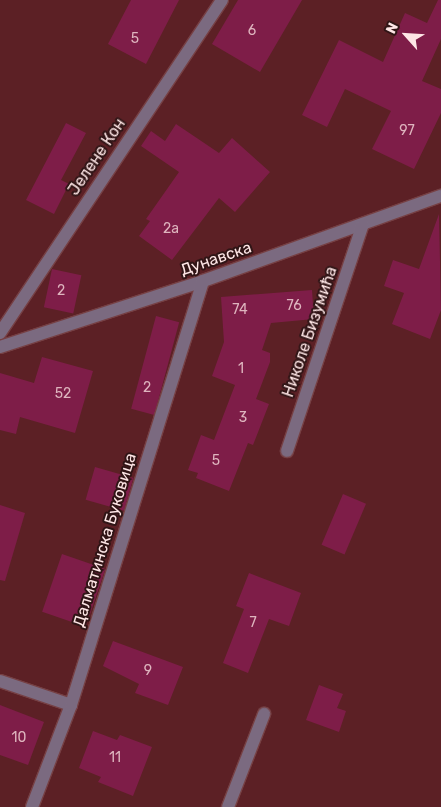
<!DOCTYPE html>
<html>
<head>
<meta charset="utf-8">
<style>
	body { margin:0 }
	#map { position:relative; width:441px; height:807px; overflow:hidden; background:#5c2025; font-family:Rubik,sans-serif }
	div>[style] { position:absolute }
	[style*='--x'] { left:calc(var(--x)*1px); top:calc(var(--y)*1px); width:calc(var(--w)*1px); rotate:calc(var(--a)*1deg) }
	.building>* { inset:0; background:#7e1d48; transform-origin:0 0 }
	.roads { filter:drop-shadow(1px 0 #764044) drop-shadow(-1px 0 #764044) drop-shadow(0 1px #764044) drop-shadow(0 -1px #764044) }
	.minor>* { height:12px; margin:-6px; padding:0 6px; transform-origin:6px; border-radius:6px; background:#7b6a80 }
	span { translate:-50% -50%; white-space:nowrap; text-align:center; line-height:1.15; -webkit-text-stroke:4px #301516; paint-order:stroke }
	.number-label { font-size:14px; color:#deb4be }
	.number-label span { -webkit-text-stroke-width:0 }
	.street-label { font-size:16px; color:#fee6e6 }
	.north { position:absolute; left:381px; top:10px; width:50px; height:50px; -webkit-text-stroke:4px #301516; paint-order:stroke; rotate:296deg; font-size:14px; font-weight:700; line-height:20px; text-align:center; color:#fee6e6 }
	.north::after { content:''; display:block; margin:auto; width:18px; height:22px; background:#fee6e6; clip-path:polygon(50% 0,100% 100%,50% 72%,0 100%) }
</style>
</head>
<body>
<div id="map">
	<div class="building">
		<i style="clip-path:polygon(131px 0,179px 0,146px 64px,108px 44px)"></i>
		<i style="clip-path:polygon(238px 0,302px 0,260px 72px,212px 44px)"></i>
		<i style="clip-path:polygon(438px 0,441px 0,441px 39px,422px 81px,441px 89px,441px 113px,414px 169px,372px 149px,391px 111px,345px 89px,327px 127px,302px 115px,339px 40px,383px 62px,405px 13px,427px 23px)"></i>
		<i style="clip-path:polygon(66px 123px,86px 133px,61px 180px,69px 184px,54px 214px,26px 200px)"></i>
		<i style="clip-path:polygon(176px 124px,219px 153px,232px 138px,270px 172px,235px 212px,219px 198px,172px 260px,139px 236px,150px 221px,146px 219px,179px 172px,141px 146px,151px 131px,165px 141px)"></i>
		<i style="clip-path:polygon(439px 214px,441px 310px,430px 339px,392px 324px,404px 293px,384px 286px,393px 260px,419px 269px)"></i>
		<i style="left:52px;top:269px;width:30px;height:39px;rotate:12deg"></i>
		<i style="clip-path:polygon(312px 290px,314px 319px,271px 323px,262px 350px,270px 353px,270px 362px,256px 399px,269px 404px,253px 445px,248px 443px,229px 491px,196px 478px,198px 473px,188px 470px,201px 435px,214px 440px,235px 385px,212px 376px,224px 342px,221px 297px)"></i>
		<i style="left:156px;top:316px;width:24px;height:96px;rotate:15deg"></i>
		<i style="clip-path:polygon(42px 357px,93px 371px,75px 433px,20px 417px,16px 434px,0 430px,0 373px,34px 383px)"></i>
		<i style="left:95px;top:467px;width:40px;height:34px;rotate:16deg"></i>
		<i style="left:343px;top:494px;width:25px;height:55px;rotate:23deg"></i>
		<i style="clip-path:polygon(0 505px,25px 513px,5px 581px,0 580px)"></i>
		<i style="left:62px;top:554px;width:46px;height:61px;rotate:19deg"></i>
		<i style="clip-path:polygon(249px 573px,301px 593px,289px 626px,269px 619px,248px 673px,223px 663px,244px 609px,236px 606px)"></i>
		<i style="clip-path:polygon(113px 641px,183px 667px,168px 705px,135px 693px,139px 684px,103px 666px)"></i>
		<i style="clip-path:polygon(319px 685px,343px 694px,337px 708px,346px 711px,339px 732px,306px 720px)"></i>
		<i style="clip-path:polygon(0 705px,44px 722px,28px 765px,0 755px)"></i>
		<i style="clip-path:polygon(93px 731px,117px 740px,120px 735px,152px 747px,133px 796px,98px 782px,101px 777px,79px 768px)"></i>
	</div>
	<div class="roads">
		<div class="minor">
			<i style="--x:0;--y:333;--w:400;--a:-56.3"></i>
			<i style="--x:0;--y:347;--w:213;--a:-18"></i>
			<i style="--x:203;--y:281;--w:253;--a:-19.7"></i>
			<i style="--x:287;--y:451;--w:239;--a:-71.5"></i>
			<i style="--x:0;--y:681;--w:75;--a:18.7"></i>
			<i style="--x:32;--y:807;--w:109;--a:-69.1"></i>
			<i style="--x:71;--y:705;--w:444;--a:-72.7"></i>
			<i style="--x:228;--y:807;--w:100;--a:-68.8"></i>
		</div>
	</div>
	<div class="number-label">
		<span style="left:252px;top:31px">6</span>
		<span style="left:135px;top:39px">5</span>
		<span style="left:407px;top:131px">97</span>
		<span style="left:171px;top:229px">2a</span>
		<span style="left:61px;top:291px">2</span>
		<span style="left:294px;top:306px">76</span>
		<span style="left:240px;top:310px">74</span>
		<span style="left:241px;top:369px">1</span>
		<span style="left:147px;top:388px">2</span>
		<span style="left:63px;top:394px">52</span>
		<span style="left:243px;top:418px">3</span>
		<span style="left:216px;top:461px">5</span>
		<span style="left:253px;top:623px">7</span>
		<span style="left:148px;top:671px">9</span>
		<span style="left:19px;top:738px">10</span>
		<span style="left:115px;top:758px">11</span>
	</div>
	<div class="street-label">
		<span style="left:97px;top:157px;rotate:-56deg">Јелене Кон</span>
		<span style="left:216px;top:259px;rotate:-19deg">Дунавска</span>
		<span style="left:310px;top:332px;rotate:-71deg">Николе Бизумића</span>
		<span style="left:105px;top:540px;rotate:-73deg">Далматинска Буковица</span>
	</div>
	<div class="north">N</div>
</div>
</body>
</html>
